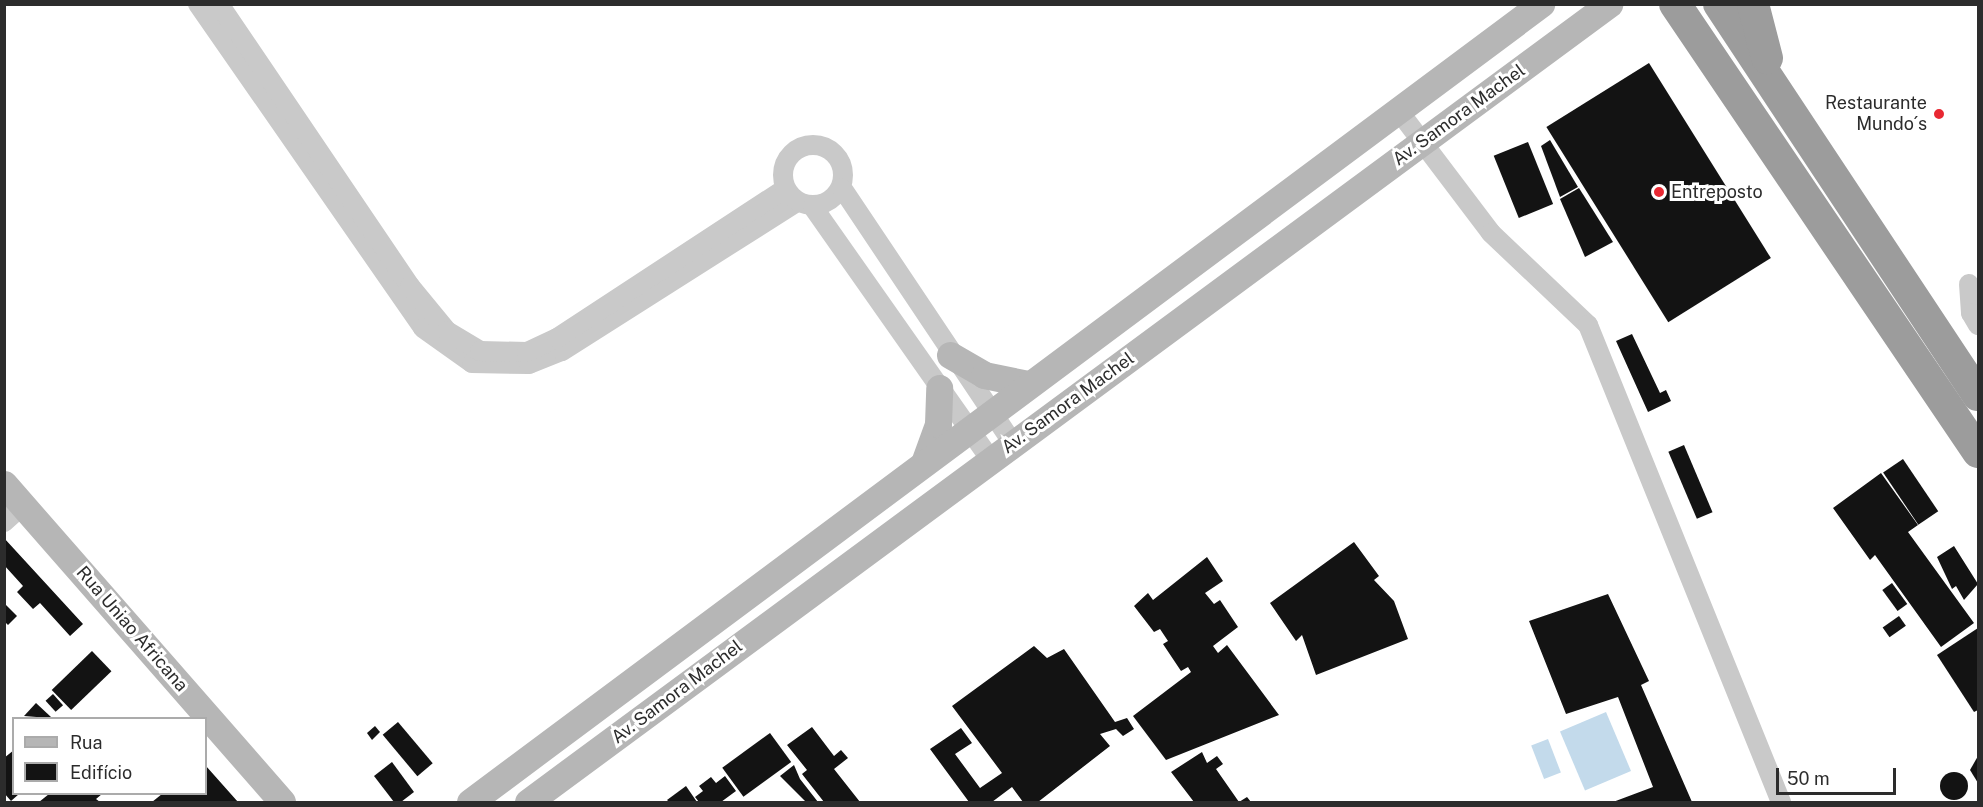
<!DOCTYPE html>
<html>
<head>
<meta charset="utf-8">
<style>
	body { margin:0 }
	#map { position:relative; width:1983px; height:807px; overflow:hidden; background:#fff; font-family:"Public Sans",sans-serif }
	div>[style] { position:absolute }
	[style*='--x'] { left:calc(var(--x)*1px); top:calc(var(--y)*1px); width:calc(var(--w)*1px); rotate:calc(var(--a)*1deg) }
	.water>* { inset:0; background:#c3daeb; transform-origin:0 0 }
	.building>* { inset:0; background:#131313; transform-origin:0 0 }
	.round { border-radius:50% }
	.minor>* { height:20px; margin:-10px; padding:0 10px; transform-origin:10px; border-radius:10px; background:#c9c9c9 }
	.minor>.ring { margin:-10px; padding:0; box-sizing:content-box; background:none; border:20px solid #c9c9c9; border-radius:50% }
	.secondary>* { height:27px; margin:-13.5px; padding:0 13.5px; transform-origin:13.5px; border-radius:13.5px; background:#b6b6b6 }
	.trunk>* { height:32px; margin:-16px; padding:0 16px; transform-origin:16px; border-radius:16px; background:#9c9c9c }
	.dots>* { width:16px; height:16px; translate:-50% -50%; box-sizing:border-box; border:3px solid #fff; border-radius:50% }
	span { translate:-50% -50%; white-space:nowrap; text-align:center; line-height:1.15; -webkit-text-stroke:6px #fff; paint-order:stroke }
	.poi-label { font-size:18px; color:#2c2c2c }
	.right { translate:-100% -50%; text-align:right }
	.left { translate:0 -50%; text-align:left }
	.street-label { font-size:18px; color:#2c2c2c }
	.frame { position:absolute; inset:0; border:6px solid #2c2c2c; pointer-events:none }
	.legend { position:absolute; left:12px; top:717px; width:195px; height:78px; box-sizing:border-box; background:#fff; border:2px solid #ababab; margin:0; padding:8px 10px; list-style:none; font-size:18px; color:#2c2c2c }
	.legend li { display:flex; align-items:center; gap:12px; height:30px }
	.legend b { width:30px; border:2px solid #ababab }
	.scale { position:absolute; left:1776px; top:768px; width:120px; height:27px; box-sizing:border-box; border:3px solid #2c2c2c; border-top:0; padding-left:8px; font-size:18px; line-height:21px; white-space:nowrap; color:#2c2c2c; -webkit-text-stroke:4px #fff; paint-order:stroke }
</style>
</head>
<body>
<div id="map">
	<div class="water">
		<i style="left:1606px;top:712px;width:64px;height:50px;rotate:67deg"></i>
		<i style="left:1548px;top:739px;width:36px;height:18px;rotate:69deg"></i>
	</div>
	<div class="building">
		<i style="left:1649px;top:63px;width:230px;height:121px;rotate:58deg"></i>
		<i style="clip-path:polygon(1550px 140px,1578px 187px,1560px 197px,1541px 146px)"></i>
		<i style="left:1528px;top:142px;width:67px;height:37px;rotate:68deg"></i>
		<i style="clip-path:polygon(1579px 188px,1613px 242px,1585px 257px,1560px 199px)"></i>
		<i style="clip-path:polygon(1632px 334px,1660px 393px,1666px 390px,1671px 401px,1648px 412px,1616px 341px)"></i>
		<i style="left:1684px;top:445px;width:73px;height:17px;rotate:67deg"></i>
		<i style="left:1903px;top:459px;width:63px;height:24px;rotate:56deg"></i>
		<i style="clip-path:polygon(1881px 473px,1918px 525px,1908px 532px,1974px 623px,1941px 647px,1875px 555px,1870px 560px,1833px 508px)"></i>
		<i style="clip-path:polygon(4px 538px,83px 624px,70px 636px,40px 603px,33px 609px,17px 592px,23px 586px,4px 565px)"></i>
		<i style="clip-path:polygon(1354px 542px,1379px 576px,1374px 580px,1394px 601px,1408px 639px,1316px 675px,1302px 635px,1296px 641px,1270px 603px)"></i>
		<i style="clip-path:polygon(1954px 546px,1978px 584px,1964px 600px,1956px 586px,1952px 589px,1937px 557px)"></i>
		<i style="clip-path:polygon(1207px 557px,1223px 581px,1205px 593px,1214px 604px,1220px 600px,1238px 627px,1213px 646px,1218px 653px,1227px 645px,1279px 715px,1166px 760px,1133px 716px,1191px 672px,1188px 667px,1181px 671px,1163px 644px,1168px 641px,1160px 629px,1154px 632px,1134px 606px,1148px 593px,1153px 600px)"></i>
		<i style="left:1892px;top:583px;width:26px;height:12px;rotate:54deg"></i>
		<i style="clip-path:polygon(1608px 594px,1649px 681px,1641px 685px,1692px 802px,1613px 802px,1653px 787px,1618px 697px,1566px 714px,1529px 621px)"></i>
		<i style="clip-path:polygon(4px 603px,17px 616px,8px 625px,4px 621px)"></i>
		<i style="left:1899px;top:616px;width:12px;height:20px;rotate:55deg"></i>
		<i style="clip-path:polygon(1978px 628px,1978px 710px,1974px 712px,1937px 655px)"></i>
		<i style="clip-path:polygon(1034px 646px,1047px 658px,1064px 649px,1115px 722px,1127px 718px,1134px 729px,1123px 736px,1116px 729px,1100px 734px,1110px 746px,1038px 802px,1023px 802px,1012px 787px,992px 802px,969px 802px,930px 749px,961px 728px,972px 743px,955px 754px,980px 788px,1002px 773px,952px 706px)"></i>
		<i style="left:92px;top:651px;width:28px;height:56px;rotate:46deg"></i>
		<i style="left:53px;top:694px;width:15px;height:10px;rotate:48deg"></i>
		<i style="clip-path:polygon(36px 703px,51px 717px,49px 718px,24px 716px)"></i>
		<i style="left:398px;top:722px;width:54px;height:20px;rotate:50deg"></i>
		<i style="clip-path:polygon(375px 726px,380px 732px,372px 740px,367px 733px)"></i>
		<i style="clip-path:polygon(812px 727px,834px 756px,841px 750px,848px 758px,834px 769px,860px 802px,824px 802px,802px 774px,807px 770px,787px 745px)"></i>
		<i style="left:770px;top:733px;width:36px;height:59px;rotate:54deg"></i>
		<i style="clip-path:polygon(14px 750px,14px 794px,19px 794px,11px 801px,4px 793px,4px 758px)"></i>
		<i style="clip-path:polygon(1202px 752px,1207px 763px,1217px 756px,1223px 764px,1216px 769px,1239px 802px,1247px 797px,1251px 802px,1194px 802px,1171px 772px)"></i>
		<i style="clip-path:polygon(1978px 756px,1978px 783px,1970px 770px)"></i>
		<i style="clip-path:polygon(392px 762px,414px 792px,401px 802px,394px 802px,374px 776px)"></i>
		<i style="clip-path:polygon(794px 765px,800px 779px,818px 802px,806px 802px,780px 776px)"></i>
		<i style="clip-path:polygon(206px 766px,238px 802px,152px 802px,162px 794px,206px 794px)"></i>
		<i class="round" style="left:1940px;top:772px;width:28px;height:28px"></i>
		<i style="clip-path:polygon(725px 776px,736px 791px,721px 802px,699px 802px,695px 797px,703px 791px,699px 786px,711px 777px,716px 783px)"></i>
		<i style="clip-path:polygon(686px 786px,697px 802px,669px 802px,667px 800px)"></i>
		<i style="clip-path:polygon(49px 794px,102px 794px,96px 799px,100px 802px,39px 802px)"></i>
	</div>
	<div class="minor">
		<i style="--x:198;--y:4;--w:394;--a:55.2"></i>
		<i style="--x:423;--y:328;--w:60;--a:35.5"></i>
		<i style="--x:472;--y:363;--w:57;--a:1"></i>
		<i style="--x:529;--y:364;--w:35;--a:-22"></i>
		<i style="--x:562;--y:351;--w:278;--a:-32.4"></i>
		<i style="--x:219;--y:4;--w:341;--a:55.9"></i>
		<i style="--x:410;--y:286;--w:58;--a:50.6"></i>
		<i style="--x:447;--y:331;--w:39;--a:31"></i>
		<i style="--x:480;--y:351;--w:47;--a:1.2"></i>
		<i style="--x:527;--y:352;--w:33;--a:-25"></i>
		<i style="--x:557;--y:338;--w:272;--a:-33.2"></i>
		<i style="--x:1398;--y:110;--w:154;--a:52.9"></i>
		<i style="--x:1491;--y:233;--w:134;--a:43.5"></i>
		<i style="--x:1588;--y:325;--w:515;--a:67.97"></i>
		<i class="ring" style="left:783px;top:145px;width:40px;height:40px"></i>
		<i style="--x:842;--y:188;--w:307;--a:56.2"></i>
		<i style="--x:813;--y:207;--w:309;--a:54.9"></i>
		<i style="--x:1969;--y:284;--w:29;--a:86"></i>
		<i style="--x:1971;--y:313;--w:14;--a:60"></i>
		<i style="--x:4;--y:522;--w:25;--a:-42"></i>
	</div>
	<div class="secondary">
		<i style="--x:950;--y:355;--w:39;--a:30"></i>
		<i style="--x:984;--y:375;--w:45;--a:11.6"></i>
		<i style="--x:925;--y:460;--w:38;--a:-70"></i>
		<i style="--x:938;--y:424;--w:36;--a:-88"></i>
		<i style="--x:4;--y:484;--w:422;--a:48.8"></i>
		<i style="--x:470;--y:802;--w:1336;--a:-36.69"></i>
		<i style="--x:528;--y:802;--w:1344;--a:-36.43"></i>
	</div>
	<div class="trunk">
		<i style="--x:1675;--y:4;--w:541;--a:55.93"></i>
		<i style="--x:1719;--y:4;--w:469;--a:56.5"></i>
		<i style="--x:1753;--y:4;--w:56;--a:75.5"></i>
	</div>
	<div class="dots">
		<i style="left:1939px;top:114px;background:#e82832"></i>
		<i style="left:1659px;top:192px;background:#e82832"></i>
	</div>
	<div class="poi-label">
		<span class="right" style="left:1927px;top:114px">Restaurante<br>Mundo´s</span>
		<span class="left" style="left:1671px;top:192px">Entreposto</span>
	</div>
	<div class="street-label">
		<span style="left:1459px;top:115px;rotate:-36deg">Av. Samora Machel</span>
		<span style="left:1068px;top:403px;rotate:-36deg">Av. Samora Machel</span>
		<span style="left:132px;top:629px;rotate:49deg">Rua Uniao Africana</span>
		<span style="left:677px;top:692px;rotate:-37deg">Av. Samora Machel</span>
	</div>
	<div class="frame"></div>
	<ul class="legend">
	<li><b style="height:8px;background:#b6b6b6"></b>Rua</li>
	<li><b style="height:16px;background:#131313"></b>Edifício</li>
	</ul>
	<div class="scale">50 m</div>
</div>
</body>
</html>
